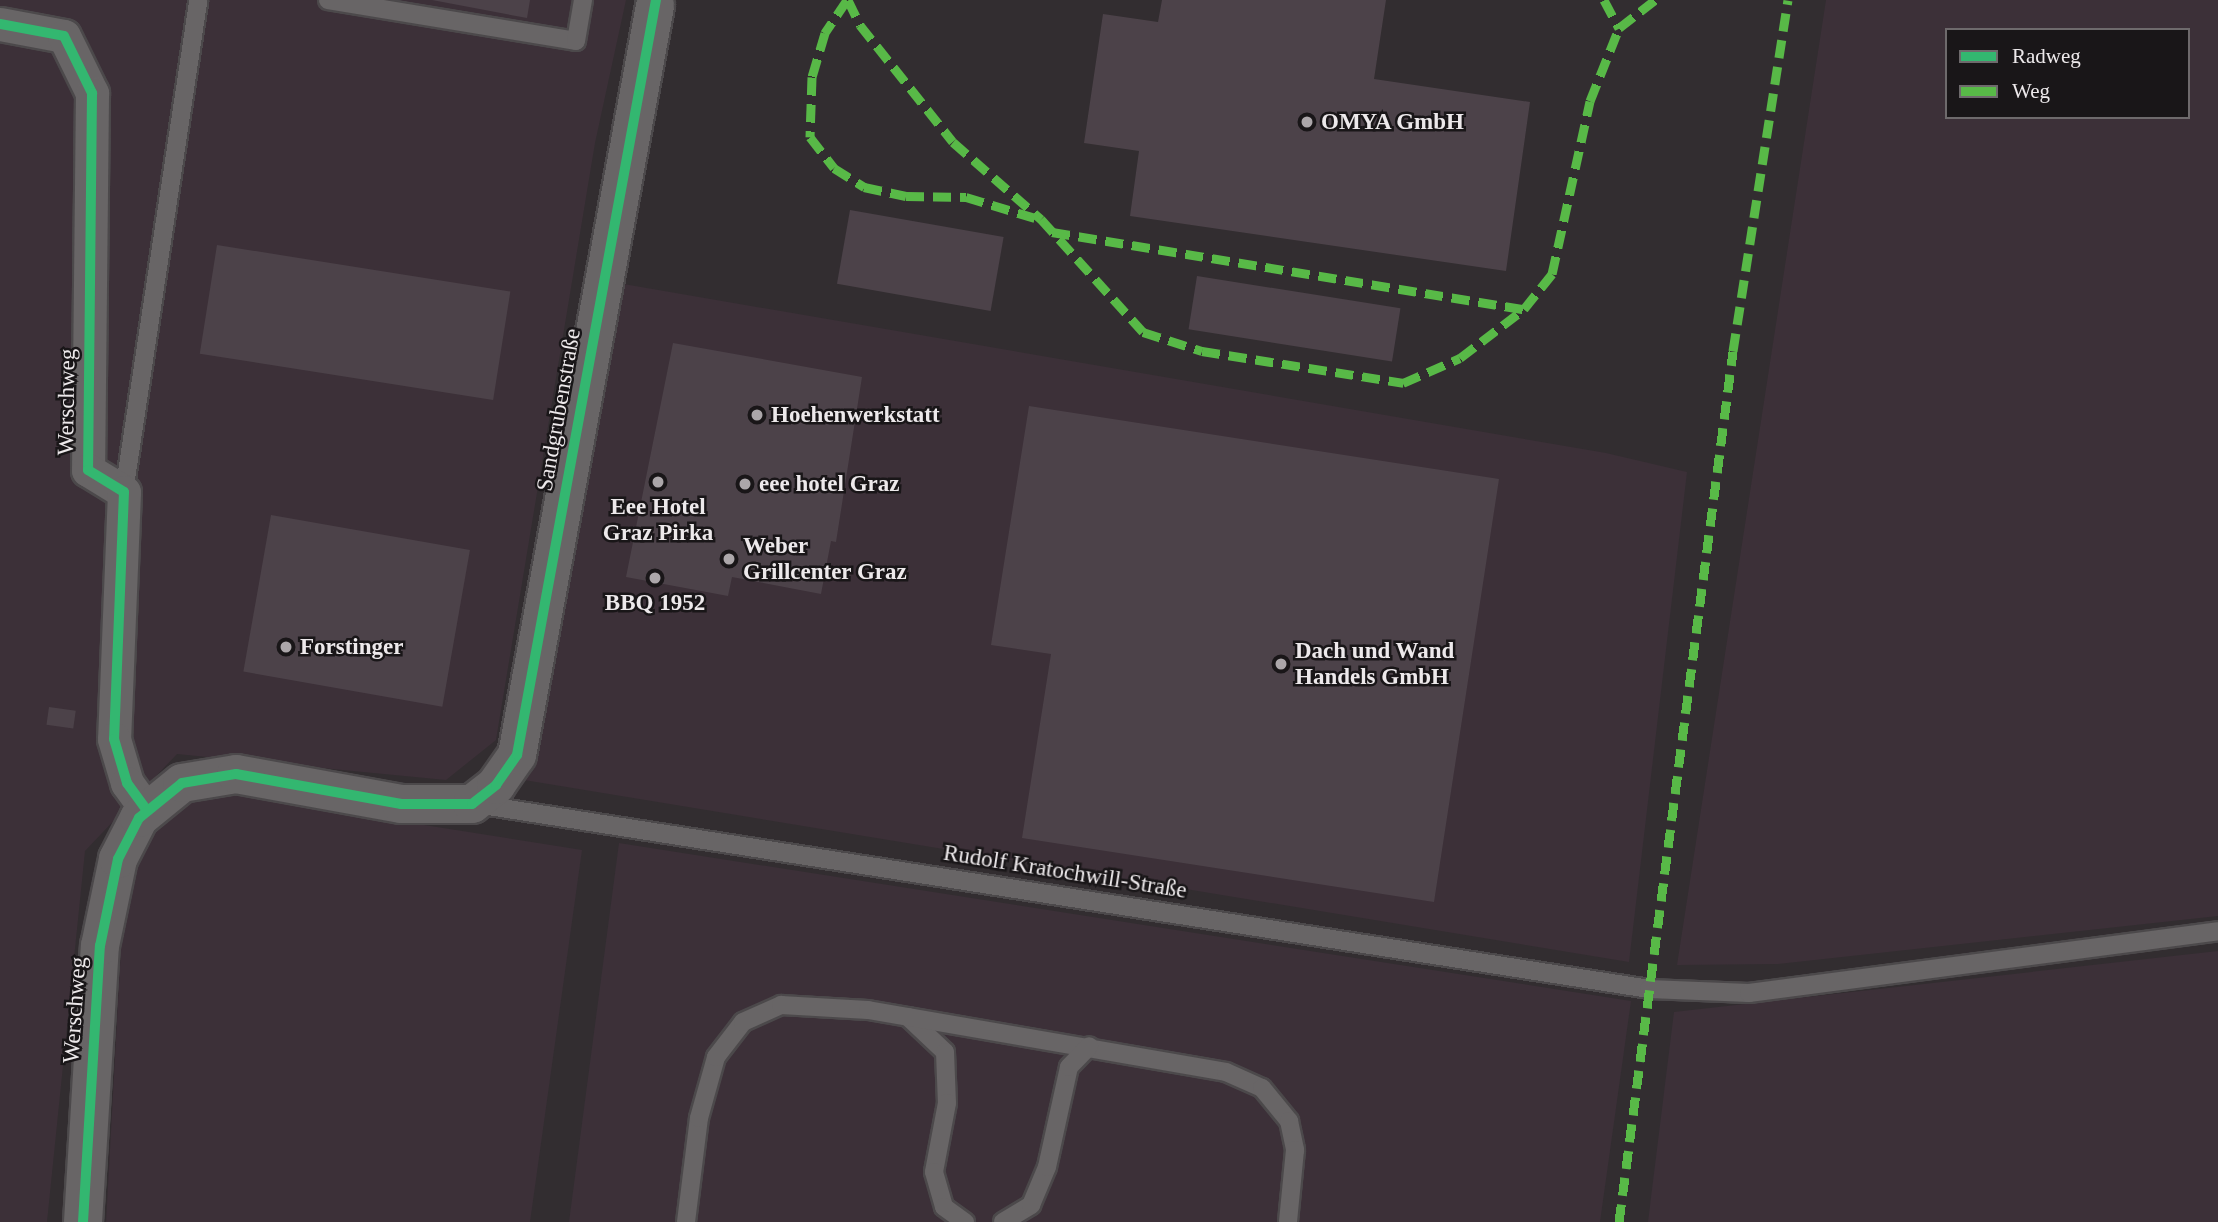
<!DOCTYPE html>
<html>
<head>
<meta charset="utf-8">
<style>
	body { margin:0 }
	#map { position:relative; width:2218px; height:1222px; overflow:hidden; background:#322d30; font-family:"Times New Roman",serif }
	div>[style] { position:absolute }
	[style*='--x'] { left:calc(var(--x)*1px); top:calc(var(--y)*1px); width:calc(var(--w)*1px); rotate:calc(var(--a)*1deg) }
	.built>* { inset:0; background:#3c3038 }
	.building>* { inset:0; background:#4c4249; transform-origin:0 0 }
	.roads { filter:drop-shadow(2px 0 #4c494b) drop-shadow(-2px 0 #4c494b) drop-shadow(0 2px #4c494b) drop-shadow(0 -2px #4c494b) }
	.service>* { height:18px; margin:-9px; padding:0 9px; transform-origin:9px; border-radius:9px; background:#686566 }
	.minor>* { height:33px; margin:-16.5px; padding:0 16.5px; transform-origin:16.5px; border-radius:16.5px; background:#686566 }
	.tertiary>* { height:38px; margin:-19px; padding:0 19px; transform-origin:19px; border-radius:19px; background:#686566 }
	.quiet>* { height:9px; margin-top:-4.5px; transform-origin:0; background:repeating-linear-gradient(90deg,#58b947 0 18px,transparent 0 27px) }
	.cycleway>* { height:10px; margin:-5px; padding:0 5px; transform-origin:5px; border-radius:5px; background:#33b770 }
	.dots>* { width:19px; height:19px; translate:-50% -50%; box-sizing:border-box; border:4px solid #191618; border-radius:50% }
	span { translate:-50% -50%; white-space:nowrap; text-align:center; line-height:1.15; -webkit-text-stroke:5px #191618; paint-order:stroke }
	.poi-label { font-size:23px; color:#ede9eb; font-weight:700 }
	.left { translate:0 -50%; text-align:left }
	.street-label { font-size:23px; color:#ede9eb }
	.legend { position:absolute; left:1945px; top:28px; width:245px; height:91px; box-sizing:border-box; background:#191618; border:2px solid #6e6a6c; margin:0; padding:9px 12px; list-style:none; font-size:21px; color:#ede9eb }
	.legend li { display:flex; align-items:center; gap:14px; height:35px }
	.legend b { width:35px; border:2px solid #6e6a6c }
</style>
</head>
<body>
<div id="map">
	<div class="built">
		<i style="clip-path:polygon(0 0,626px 0,595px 143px,496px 740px,446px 780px,177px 754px,85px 851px,47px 1222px,0 1222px)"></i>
		<i style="clip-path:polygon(evenodd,1826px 0,2218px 0,2218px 916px,1778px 964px,1677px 965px,1826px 0,1947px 30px,2188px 30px,2188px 117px,1947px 117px,1947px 30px)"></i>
		<i style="clip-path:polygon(612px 282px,1606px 453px,1687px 472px,1629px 962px,524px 780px)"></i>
		<i style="clip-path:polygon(234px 795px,582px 850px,530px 1222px,106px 1222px,121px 948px,138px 867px,155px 831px,175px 814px,191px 803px)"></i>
		<i style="clip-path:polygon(619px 843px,1631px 1001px,1600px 1222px,569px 1222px)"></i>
		<i style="clip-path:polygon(2218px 951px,2218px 1222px,1648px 1222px,1674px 1012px)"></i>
	</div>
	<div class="building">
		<i style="clip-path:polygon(432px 0,530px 0,527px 18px)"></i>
		<i style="clip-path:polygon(1162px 0,1386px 0,1374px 79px,1530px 102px,1506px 271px,1130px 216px,1139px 151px,1084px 143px,1103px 14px,1158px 22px)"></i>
		<i style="left:850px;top:210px;width:156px;height:75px;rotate:10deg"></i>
		<i style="left:217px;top:245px;width:297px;height:110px;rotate:9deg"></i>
		<i style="left:1197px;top:276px;width:206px;height:54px;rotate:9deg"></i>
		<i style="clip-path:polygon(673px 343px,862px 377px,836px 542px,831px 541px,821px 594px,732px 577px,728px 596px,626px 577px)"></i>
		<i style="clip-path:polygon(1029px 406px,1499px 479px,1434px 902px,1022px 838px,1051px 654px,991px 645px)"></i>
		<i style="left:271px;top:515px;width:202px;height:159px;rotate:10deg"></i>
		<i style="left:49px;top:707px;width:27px;height:18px;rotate:8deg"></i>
	</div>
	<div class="roads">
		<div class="service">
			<i style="--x:328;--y:0;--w:251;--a:9.4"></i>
			<i style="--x:576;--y:41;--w:42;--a:-80.3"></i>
			<i style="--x:124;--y:492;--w:498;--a:-81.4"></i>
			<i style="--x:476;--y:804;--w:1187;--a:8.96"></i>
			<i style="--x:1649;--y:989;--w:100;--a:2.3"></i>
			<i style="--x:1749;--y:993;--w:473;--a:-7.5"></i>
			<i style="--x:908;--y:1017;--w:51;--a:43.4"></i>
			<i style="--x:945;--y:1052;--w:51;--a:87.8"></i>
			<i style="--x:947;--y:1103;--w:70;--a:100.7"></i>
			<i style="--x:934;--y:1172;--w:36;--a:74"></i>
			<i style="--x:944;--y:1207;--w:26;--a:36"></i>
			<i style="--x:686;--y:1222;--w:105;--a:-82.9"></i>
			<i style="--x:699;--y:1118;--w:63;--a:-74.4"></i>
			<i style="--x:716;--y:1057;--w:44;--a:-52.4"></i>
			<i style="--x:743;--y:1022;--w:42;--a:-24.1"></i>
			<i style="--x:781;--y:1005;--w:87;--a:3.3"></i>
			<i style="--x:868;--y:1010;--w:363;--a:9.8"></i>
			<i style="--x:1226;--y:1072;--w:39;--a:24"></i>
			<i style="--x:1262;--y:1088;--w:43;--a:50.7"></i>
			<i style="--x:1289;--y:1121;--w:30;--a:78"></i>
			<i style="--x:1295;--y:1150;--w:72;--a:95.6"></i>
			<i style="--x:1003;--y:1222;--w:33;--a:-31"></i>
			<i style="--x:1031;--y:1205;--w:41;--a:-67.2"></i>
			<i style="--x:1047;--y:1167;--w:102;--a:-77.6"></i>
			<i style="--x:1069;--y:1067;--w:29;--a:-46"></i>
		</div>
		<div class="minor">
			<i style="--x:0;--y:24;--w:65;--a:10.6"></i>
			<i style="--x:64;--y:36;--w:64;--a:63.8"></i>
			<i style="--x:92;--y:93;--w:377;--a:90.6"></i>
			<i style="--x:88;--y:470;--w:42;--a:31.4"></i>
			<i style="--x:124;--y:492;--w:247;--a:92.3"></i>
			<i style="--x:114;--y:739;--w:46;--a:73.5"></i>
			<i style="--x:127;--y:783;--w:34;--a:54"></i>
		</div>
		<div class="tertiary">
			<i style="--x:83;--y:1222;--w:277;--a:-86.5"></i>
			<i style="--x:100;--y:946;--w:89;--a:-78.3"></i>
			<i style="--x:118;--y:859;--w:46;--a:-62.9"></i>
			<i style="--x:139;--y:818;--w:55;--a:-39.1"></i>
			<i style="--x:182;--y:783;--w:55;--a:-9.5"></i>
			<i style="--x:236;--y:774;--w:168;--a:10.3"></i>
			<i style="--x:401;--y:804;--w:71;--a:0"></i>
			<i style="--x:472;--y:804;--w:31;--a:-38"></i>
			<i style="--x:496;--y:785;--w:37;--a:-55"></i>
			<i style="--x:517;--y:755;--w:762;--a:-79.56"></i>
		</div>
	</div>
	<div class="quiet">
		<i style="--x:847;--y:0;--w:40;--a:124"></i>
		<i style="--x:825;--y:33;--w:46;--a:106.5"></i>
		<i style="--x:812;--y:77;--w:60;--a:91.9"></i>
		<i style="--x:810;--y:137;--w:39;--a:52"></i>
		<i style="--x:834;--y:168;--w:36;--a:32"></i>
		<i style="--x:864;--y:187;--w:43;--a:12.1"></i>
		<i style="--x:906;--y:196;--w:60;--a:1"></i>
		<i style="--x:966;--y:197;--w:72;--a:16.9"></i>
		<i style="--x:848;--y:0;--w:28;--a:64"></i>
		<i style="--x:860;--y:25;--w:149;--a:51.5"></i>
		<i style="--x:953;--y:142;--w:117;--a:41.2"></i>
		<i style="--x:1041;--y:219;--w:152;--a:47.9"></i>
		<i style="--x:1143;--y:332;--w:62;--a:17.9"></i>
		<i style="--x:1202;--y:351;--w:204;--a:9"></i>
		<i style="--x:1403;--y:383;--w:62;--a:-23.7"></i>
		<i style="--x:1460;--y:358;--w:81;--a:-37.4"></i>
		<i style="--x:1524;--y:309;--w:45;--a:-51.3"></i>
		<i style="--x:1552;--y:274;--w:177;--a:-77.6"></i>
		<i style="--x:1590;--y:101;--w:79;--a:-68.3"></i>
		<i style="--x:1619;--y:28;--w:46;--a:-37.9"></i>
		<i style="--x:1604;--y:0;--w:32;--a:62"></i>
		<i style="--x:1052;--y:232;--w:478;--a:9.3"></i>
		<i style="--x:1619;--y:1222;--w:878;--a:-82.54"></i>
		<i style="--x:1733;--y:351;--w:355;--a:-81.1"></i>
	</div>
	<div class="cycleway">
		<i style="--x:0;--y:24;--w:65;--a:10.6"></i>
		<i style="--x:64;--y:36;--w:64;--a:63.8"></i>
		<i style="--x:92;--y:93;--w:377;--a:90.6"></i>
		<i style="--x:88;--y:470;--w:42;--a:31.4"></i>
		<i style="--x:124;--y:492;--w:247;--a:92.3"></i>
		<i style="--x:114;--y:739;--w:46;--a:73.5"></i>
		<i style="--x:127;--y:783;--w:34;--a:54"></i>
		<i style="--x:83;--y:1222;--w:277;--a:-86.5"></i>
		<i style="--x:100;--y:946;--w:89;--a:-78.3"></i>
		<i style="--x:118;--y:859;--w:46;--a:-62.9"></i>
		<i style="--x:139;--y:818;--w:55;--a:-39.1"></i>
		<i style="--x:182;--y:783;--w:55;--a:-9.5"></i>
		<i style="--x:236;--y:774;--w:168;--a:10.3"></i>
		<i style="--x:401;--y:804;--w:71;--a:0"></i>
		<i style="--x:472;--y:804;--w:31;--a:-38"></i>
		<i style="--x:496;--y:785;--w:37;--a:-55"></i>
		<i style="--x:517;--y:755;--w:768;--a:-79.57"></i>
	</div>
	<div class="dots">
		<i style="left:1307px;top:122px;background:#aca7aa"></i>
		<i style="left:757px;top:415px;background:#aca7aa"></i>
		<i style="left:658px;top:482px;background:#aca7aa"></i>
		<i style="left:745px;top:484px;background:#aca7aa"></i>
		<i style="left:729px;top:559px;background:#aca7aa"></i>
		<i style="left:655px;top:578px;background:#aca7aa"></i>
		<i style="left:286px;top:647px;background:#aca7aa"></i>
		<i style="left:1281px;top:664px;background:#aca7aa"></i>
	</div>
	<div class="poi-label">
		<span class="left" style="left:1321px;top:122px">OMYA GmbH</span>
		<span class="left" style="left:771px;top:415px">Hoehenwerkstatt</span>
		<span class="left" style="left:759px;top:484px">eee hotel Graz</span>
		<span style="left:658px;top:520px">Eee Hotel<br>Graz Pirka</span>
		<span class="left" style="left:743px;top:559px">Weber<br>Grillcenter Graz</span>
		<span style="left:655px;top:603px">BBQ 1952</span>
		<span class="left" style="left:300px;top:647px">Forstinger</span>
		<span class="left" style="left:1295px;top:664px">Dach und Wand<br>Handels GmbH</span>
	</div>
	<div class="street-label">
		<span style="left:67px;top:402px;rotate:-89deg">Werschweg</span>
		<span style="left:559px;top:410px;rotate:-80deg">Sandgrubenstraße</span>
		<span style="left:1065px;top:872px;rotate:9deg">Rudolf Kratochwill-Straße</span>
		<span style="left:75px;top:1010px;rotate:-86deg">Werschweg</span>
	</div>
	<ul class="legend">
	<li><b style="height:9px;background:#33b770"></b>Radweg</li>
	<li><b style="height:9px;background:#58b947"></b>Weg</li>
	</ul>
</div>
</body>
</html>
